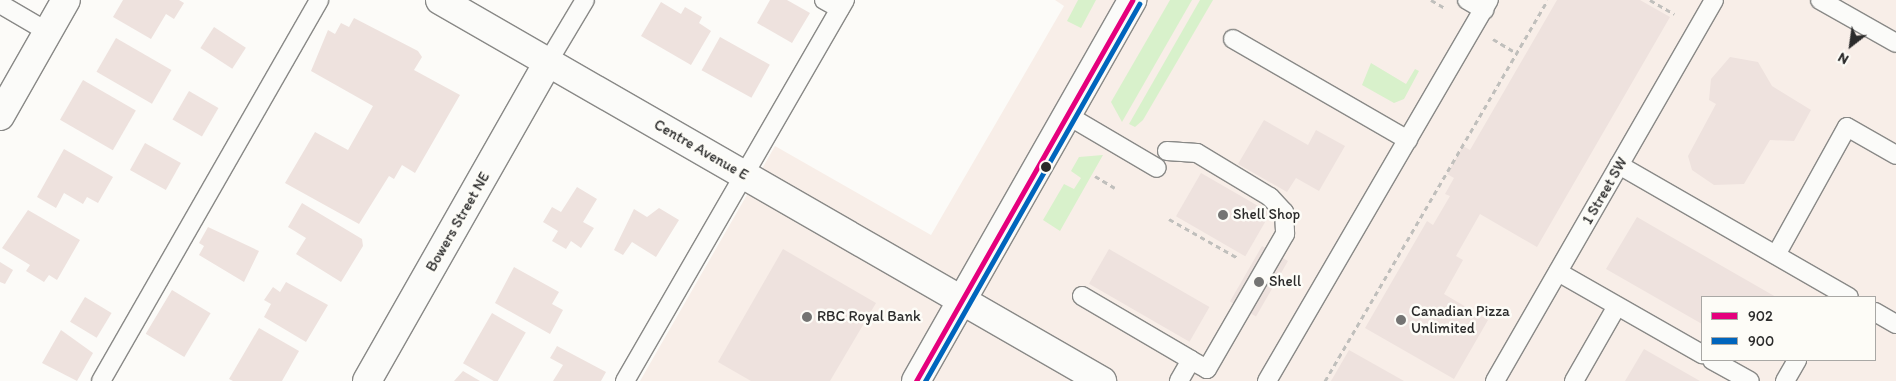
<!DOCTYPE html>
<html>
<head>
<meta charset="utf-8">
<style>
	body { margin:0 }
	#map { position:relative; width:1896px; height:381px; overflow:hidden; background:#fcfbf8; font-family:Itim,sans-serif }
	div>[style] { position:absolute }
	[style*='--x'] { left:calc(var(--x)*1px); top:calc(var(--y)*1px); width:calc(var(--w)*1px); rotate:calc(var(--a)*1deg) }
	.built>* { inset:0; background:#f8eee8 }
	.green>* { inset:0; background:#d8f1cb }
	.building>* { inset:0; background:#eee2de; transform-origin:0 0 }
	.path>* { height:3px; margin-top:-1.5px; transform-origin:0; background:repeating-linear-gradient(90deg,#c0bfbc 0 5px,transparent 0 9px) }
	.roads { filter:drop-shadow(1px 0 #898987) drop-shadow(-1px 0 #898987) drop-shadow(0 1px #898987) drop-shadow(0 -1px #898987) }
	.lane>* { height:18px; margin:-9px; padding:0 9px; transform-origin:9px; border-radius:9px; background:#fbfbf9 }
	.street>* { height:28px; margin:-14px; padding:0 14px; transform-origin:14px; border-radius:14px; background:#fbfbf9 }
	.secondary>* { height:28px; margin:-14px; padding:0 14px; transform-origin:14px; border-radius:14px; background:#fbfbf9 }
	.bus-1>* { height:5px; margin:-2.5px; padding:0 2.5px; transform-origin:2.5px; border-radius:2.5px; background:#e5007d }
	.bus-2>* { height:5px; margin:-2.5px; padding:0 2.5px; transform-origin:2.5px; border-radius:2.5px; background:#0065bd }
	.dots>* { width:14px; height:14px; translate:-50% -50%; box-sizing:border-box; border:2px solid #fdfcf7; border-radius:50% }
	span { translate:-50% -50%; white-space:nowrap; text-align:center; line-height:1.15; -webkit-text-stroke:5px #fdfcf7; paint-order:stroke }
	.street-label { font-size:15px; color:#2b2b2b }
	.poi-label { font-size:15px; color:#2b2b2b }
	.left { translate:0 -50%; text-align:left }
	.legend { position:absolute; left:1701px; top:296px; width:175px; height:65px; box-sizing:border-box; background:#fdfcf7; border:1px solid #a9a8a5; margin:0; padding:6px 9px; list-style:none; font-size:15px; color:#2b2b2b }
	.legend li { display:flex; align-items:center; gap:10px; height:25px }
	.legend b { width:25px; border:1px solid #a9a8a5 }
	.north { position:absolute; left:1826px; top:20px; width:50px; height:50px; -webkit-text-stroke:4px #fdfcf7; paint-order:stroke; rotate:210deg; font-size:14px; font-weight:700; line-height:20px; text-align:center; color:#2b2b2b }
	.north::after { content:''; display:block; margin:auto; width:18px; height:22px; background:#2b2b2b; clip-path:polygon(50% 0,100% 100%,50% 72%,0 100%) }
</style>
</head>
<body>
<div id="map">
	<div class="built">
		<i style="clip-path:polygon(evenodd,1055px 0,1896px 0,1896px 381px,640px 381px,775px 146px,931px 235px,1064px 6px,1055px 0,1702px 297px,1875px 297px,1875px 360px,1702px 360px,1702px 297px)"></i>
	</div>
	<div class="green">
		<i style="clip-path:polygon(1078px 0,1096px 0,1081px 28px,1067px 21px)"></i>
		<i style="clip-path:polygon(1170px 0,1192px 0,1122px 122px,1111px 102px)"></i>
		<i style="clip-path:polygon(1200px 0,1213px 0,1143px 120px,1135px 127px,1129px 124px)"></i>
		<i style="clip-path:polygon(1371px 63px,1406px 84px,1415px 69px,1419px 71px,1404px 99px,1394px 103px,1362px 85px)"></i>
		<i style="clip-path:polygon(1103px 155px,1060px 231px,1043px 220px,1064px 184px,1074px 189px,1081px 178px,1071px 171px,1079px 157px)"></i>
	</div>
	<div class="building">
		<i style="clip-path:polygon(123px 0,179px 0,184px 3px,174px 19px,166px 14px,151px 39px,113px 17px)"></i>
		<i style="clip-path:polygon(770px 0,787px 0,810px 13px,792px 43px,757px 23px)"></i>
		<i style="clip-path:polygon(1557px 0,1640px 0,1670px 17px,1537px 247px,1480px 214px,1456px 256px,1463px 260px,1444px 294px,1488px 320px,1454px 379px,1365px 328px,1427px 221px,1433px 225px,1450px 196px,1445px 194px,1454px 178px,1447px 174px,1463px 146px,1470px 150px)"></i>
		<i style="clip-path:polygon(661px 2px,681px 14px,685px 7px,702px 17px,699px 23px,711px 31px,691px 65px,641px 36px)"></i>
		<i style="clip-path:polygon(354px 18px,418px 51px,422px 57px,414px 70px,460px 95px,415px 173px,402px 165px,394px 179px,389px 176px,359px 224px,285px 183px,315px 132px,348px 150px,373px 106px,311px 71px,328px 30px,335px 34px,341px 23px,349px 27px)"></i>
		<i style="left:214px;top:27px;width:38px;height:25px;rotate:33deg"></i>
		<i style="left:720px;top:37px;width:57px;height:38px;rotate:29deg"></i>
		<i style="left:116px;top:38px;width:64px;height:39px;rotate:30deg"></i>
		<i style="clip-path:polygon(1730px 57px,1758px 62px,1772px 86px,1811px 110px,1794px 141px,1770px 140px,1744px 184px,1714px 185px,1692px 170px,1688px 156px,1716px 104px,1709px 100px,1711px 79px)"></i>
		<i style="left:83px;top:80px;width:61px;height:46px;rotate:30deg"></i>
		<i style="left:189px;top:91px;width:34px;height:33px;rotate:30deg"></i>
		<i style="clip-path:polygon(1264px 120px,1308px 145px,1316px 130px,1345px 146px,1319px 191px,1296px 178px,1287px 192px,1238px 164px)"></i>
		<i style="left:145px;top:143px;width:41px;height:31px;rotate:29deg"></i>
		<i style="clip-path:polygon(64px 149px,113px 177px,98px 203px,87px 197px,83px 204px,64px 193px,56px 208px,37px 197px)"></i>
		<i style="left:1201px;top:173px;width:80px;height:50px;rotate:30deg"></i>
		<i style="clip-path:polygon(577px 187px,597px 199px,583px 222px,594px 228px,581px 248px,571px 241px,566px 249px,552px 241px,558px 231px,543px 222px,552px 207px,561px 212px)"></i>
		<i style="clip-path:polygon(302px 203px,362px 239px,363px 246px,341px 282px,296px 254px,306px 238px,288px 227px)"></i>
		<i style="clip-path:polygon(659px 208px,679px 220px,656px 257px,632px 242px,623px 255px,614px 250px,634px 209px,647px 217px)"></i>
		<i style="clip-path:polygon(28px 210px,80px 240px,57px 280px,49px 275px,44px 282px,26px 271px,30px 265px,2px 248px)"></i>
		<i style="clip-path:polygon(1637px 217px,1668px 235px,1776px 297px,1702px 297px,1702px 324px,1606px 269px)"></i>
		<i style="clip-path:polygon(208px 227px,259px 251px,244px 282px,199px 255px,204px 246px,199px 243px)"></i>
		<i style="left:1262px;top:246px;width:30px;height:64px;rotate:30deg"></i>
		<i style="clip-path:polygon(783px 249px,876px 303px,830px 381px,751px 381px,718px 362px)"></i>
		<i style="left:1109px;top:249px;width:116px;height:40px;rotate:30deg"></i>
		<i style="clip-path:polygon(0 262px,13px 270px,5px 284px,0 282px)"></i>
		<i style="clip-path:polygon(514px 267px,559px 292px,552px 304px,563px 310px,550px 334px,495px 303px)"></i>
		<i style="clip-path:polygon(286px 282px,328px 305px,306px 342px,264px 317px,271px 304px,264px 300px,273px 287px,280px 292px)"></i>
		<i style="left:172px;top:290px;width:45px;height:51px;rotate:31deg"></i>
		<i style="left:85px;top:297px;width:31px;height:29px;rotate:31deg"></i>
		<i style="left:492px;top:313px;width:39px;height:58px;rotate:30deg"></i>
		<i style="clip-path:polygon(259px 328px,299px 351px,282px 381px,233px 381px,229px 379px)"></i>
		<i style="clip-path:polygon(61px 330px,93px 353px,77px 381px,42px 363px)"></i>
		<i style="clip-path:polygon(557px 346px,606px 372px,601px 381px,553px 381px,563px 365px,550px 358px)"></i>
		<i style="clip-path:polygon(1644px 349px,1700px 381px,1625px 381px)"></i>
		<i style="clip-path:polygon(1349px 350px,1404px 381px,1331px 381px)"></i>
		<i style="clip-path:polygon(463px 371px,480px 381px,454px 381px)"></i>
	</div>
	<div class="path">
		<i style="--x:1431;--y:0;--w:16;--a:30"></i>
		<i style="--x:1650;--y:0;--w:28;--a:30"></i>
		<i style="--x:1493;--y:39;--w:27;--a:31"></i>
		<i style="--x:1095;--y:176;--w:23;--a:31"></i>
		<i style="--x:1169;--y:219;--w:79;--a:29.5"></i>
		<i style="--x:1325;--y:381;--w:441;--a:-59.7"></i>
	</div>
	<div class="roads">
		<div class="lane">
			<i style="--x:824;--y:0;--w:18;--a:29"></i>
			<i style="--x:1467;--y:0;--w:20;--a:30"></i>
			<i style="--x:1820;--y:0;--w:87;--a:29.5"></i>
			<i style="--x:0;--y:4;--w:56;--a:30.3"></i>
			<i style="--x:1233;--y:39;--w:202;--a:30"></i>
			<i style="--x:548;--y:62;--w:72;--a:-59.2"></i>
			<i style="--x:1067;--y:115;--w:104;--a:30.5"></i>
			<i style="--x:1167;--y:151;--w:30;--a:4"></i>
			<i style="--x:1197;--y:153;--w:85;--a:31.1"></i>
			<i style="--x:1270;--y:197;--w:21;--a:47"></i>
			<i style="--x:1284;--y:212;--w:22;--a:87"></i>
			<i style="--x:1285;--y:234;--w:156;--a:120"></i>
			<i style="--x:1207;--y:369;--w:18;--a:-151"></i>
			<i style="--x:1619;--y:165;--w:265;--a:29.9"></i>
			<i style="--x:1776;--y:255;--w:146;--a:-61"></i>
			<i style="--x:1847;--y:127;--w:56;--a:29.7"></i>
			<i style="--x:1558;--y:272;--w:166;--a:29.7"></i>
			<i style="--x:1082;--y:296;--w:126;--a:30.4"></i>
			<i style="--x:1191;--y:360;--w:24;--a:120"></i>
			<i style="--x:1875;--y:312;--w:24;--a:30"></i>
			<i style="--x:1712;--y:360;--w:43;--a:28.9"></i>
			<i style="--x:101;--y:381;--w:439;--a:-60.2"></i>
			<i style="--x:625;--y:381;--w:440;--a:-60"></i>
			<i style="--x:1267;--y:381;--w:441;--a:-59.8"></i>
			<i style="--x:1495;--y:381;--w:439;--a:-60.1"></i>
			<i style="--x:1574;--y:381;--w:86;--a:-60.2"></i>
			<i style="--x:1785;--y:381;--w:24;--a:-60"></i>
		</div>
		<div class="street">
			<i style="--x:440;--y:0;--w:764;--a:29.92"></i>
			<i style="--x:0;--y:116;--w:133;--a:-60.4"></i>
			<i style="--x:367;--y:381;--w:367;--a:-60.4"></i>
		</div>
		<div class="secondary">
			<i style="--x:916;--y:381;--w:438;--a:-60.4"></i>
		</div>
	</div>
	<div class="bus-1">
		<i style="--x:916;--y:381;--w:438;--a:-60.4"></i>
	</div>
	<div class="bus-2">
		<i style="--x:925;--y:381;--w:434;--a:-60.4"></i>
	</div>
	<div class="dots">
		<i style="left:1046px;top:167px;background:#2b2b2b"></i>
		<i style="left:1223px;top:215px;background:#747473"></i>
		<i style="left:1259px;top:282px;background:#747473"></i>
		<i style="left:807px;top:317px;background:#747473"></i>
		<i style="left:1401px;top:320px;background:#747473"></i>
	</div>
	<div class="street-label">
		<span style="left:701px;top:150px;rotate:30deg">Centre Avenue E</span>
		<span style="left:1605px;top:191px;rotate:-60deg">1 Street SW</span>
		<span style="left:458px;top:222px;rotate:-60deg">Bowers Street NE</span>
	</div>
	<div class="poi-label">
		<span class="left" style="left:1233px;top:215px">Shell Shop</span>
		<span class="left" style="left:1269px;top:282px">Shell</span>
		<span class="left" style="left:1411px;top:320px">Canadian Pizza<br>Unlimited</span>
		<span class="left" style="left:817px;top:317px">RBC Royal Bank</span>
	</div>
	<ul class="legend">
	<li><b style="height:6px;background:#e5007d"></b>902</li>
	<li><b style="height:6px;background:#0065bd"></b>900</li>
	</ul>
	<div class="north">N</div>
</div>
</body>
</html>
